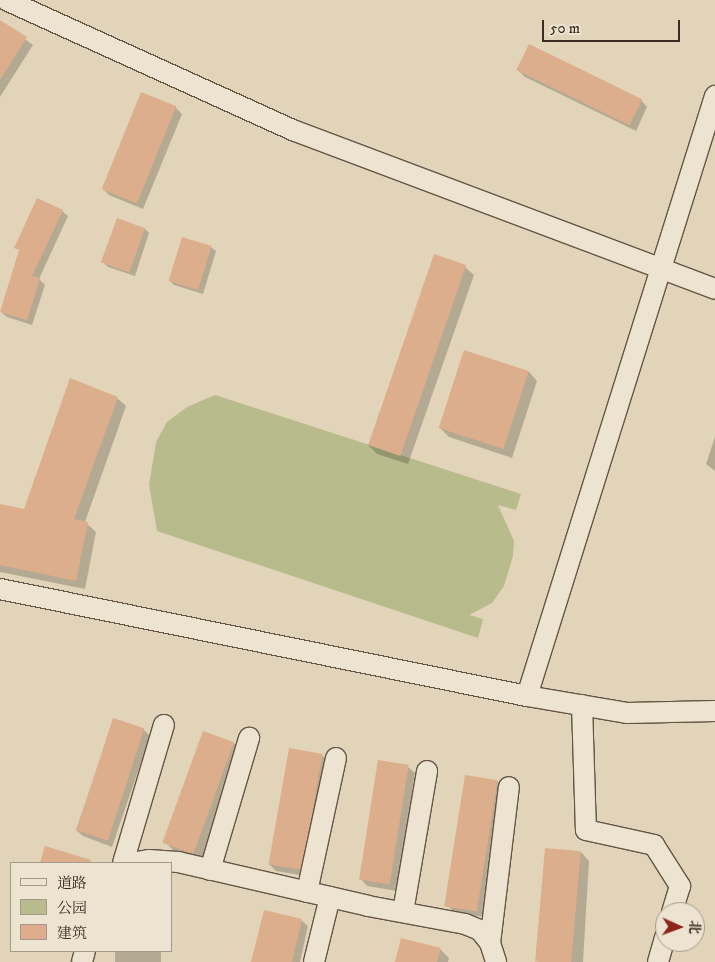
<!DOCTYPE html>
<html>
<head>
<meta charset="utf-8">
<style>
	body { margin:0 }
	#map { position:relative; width:715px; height:962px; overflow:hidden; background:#e2d4b8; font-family:"IM FELL DW Pica","Noto Serif SC",serif }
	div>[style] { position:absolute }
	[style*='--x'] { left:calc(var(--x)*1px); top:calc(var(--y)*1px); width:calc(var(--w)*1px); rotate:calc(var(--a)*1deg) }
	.green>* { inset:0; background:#b8bb8b }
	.shadow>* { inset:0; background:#0003; transform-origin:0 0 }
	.building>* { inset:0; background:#ddae8b; transform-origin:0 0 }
	.roads { filter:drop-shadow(1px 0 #655547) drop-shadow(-1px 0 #655547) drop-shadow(0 1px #655547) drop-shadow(0 -1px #655547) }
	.street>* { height:20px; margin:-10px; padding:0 10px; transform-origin:10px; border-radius:10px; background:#ece3d1 }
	span { translate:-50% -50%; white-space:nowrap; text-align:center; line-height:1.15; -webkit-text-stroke:4px #ece3d1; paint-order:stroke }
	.legend { position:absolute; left:10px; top:862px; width:162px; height:90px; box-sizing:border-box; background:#ece3d1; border:1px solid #a5998b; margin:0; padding:6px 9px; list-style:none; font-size:15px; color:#3b2b21 }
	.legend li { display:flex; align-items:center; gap:10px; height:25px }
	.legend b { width:25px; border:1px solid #a5998b }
	.north { position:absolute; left:655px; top:902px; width:50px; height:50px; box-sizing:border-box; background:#ece3d1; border:1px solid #a5998b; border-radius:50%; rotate:92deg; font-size:14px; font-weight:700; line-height:20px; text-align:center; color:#3b2b21 }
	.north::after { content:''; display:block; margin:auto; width:18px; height:22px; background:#8f2418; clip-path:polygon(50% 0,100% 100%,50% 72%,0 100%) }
	.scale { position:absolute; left:542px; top:20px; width:138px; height:22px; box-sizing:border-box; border:2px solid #3b2b21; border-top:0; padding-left:6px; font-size:15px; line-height:18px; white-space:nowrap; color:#3b2b21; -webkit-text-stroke:4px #ece3d1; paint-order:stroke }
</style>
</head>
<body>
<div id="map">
	<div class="green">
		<i style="clip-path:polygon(215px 395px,521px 494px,516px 510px,498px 505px,514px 541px,513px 556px,504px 586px,492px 603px,469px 615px,483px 619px,478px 638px,157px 531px,149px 485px,156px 442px,167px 422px,187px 407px)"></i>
	</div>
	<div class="shadow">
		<i style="clip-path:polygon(1px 22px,33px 45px,0 97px,0 24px)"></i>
		<i style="clip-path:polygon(518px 70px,641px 100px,647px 107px,636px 131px,525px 77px)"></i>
		<i style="clip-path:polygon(175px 107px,182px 114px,143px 209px,109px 195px,103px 189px)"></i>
		<i style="clip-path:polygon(62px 211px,68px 216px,39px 279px,45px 285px,32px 325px,7px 317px,1px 312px,20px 251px,16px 247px)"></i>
		<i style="clip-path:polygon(145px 229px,149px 233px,135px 276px,108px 267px,104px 263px)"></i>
		<i style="clip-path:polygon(211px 247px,216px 251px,203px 294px,174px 285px,170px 281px)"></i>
		<i style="clip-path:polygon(465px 267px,474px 275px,408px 464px,377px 454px,368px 445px)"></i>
		<i style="clip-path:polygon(465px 352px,529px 372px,537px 381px,512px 458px,449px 437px,440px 428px)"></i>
		<i style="clip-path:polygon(117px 398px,126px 406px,85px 522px,96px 532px,85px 589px,0 572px,0 505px,24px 510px)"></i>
		<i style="clip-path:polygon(715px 437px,715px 471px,706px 464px)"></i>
		<i style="clip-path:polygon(114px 719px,144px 730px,150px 736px,112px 847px,83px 836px,76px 830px)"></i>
		<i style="clip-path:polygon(234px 743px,240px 750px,202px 860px,173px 850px,166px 843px)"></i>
		<i style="clip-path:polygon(322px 755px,328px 762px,306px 876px,276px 871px,269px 864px)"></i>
		<i style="clip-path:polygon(408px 767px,415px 773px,397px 891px,367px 886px,361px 879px)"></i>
		<i style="clip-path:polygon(497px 781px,504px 788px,486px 917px,455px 913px,448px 906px)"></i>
		<i style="clip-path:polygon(581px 852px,589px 861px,583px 962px,539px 962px)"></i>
		<i style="clip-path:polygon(301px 920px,308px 926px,300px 962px,253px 962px)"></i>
		<i style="clip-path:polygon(440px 949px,449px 958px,448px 962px,396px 962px)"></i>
		<i style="left:115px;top:951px;width:46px;height:11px"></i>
	</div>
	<div class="building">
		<i style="clip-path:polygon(0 20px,27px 37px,0 80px)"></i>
		<i style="left:529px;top:44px;width:126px;height:29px;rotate:26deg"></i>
		<i style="left:141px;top:92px;width:38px;height:105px;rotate:22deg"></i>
		<i style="clip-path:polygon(37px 198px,63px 210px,32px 276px,40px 278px,27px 320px,0 312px,19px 250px,14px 248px)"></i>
		<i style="left:117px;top:218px;width:30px;height:47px;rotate:20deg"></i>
		<i style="left:182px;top:237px;width:31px;height:46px;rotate:17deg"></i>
		<i style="left:434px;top:254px;width:34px;height:202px;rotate:19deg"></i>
		<i style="left:464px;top:350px;width:68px;height:82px;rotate:18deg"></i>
		<i style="clip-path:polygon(70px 378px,118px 397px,74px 519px,88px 522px,76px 581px,0 565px,0 504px,24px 509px)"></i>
		<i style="left:113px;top:718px;width:33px;height:118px;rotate:18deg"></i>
		<i style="left:203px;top:731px;width:33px;height:119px;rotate:20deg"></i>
		<i style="left:289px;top:748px;width:34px;height:118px;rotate:10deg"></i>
		<i style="left:378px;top:760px;width:31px;height:121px;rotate:9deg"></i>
		<i style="left:465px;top:775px;width:33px;height:133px;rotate:9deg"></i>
		<i style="clip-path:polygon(45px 846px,91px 860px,91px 863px,40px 863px)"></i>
		<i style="left:545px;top:848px;width:36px;height:114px;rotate:5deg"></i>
		<i style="clip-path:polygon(264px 910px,302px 919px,292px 962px,251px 962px)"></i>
		<i style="clip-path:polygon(401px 938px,441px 948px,437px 962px,395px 962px)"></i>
	</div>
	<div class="roads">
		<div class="street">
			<i style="--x:6;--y:0;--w:317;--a:24.4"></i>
			<i style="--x:295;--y:131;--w:449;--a:20.6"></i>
			<i style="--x:0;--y:589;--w:538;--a:11.48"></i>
			<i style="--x:527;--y:696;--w:101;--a:9.6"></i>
			<i style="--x:627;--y:713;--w:88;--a:-1.3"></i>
			<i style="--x:527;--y:696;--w:629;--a:-72.6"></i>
			<i style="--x:582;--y:705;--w:125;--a:88.2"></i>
			<i style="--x:586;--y:830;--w:70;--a:12.4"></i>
			<i style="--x:654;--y:845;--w:49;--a:57.6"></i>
			<i style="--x:680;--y:886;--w:27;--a:107"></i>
			<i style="--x:123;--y:863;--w:144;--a:-73.5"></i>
			<i style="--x:131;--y:863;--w:18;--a:-9"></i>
			<i style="--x:149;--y:860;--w:29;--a:4"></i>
			<i style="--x:178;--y:862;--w:195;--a:13"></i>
			<i style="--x:368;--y:906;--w:99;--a:10.5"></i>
			<i style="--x:465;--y:924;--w:16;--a:22"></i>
			<i style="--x:480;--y:930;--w:16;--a:52"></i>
			<i style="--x:490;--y:943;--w:20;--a:72"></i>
			<i style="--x:210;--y:870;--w:138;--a:-73.5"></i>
			<i style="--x:307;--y:892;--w:137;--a:-77.8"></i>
			<i style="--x:403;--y:912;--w:143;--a:-80.3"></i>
			<i style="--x:490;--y:943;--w:157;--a:-83.1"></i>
			<i style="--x:82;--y:962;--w:11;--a:-75"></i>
			<i style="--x:314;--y:962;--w:67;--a:-76.2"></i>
			<i style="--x:658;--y:962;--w:26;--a:-74"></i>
		</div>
	</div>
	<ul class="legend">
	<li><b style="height:6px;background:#ece3d1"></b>道路</li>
	<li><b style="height:14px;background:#b8bb8b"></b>公园</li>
	<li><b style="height:14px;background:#ddae8b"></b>建筑</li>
	</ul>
	<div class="north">北</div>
	<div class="scale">50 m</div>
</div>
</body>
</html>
